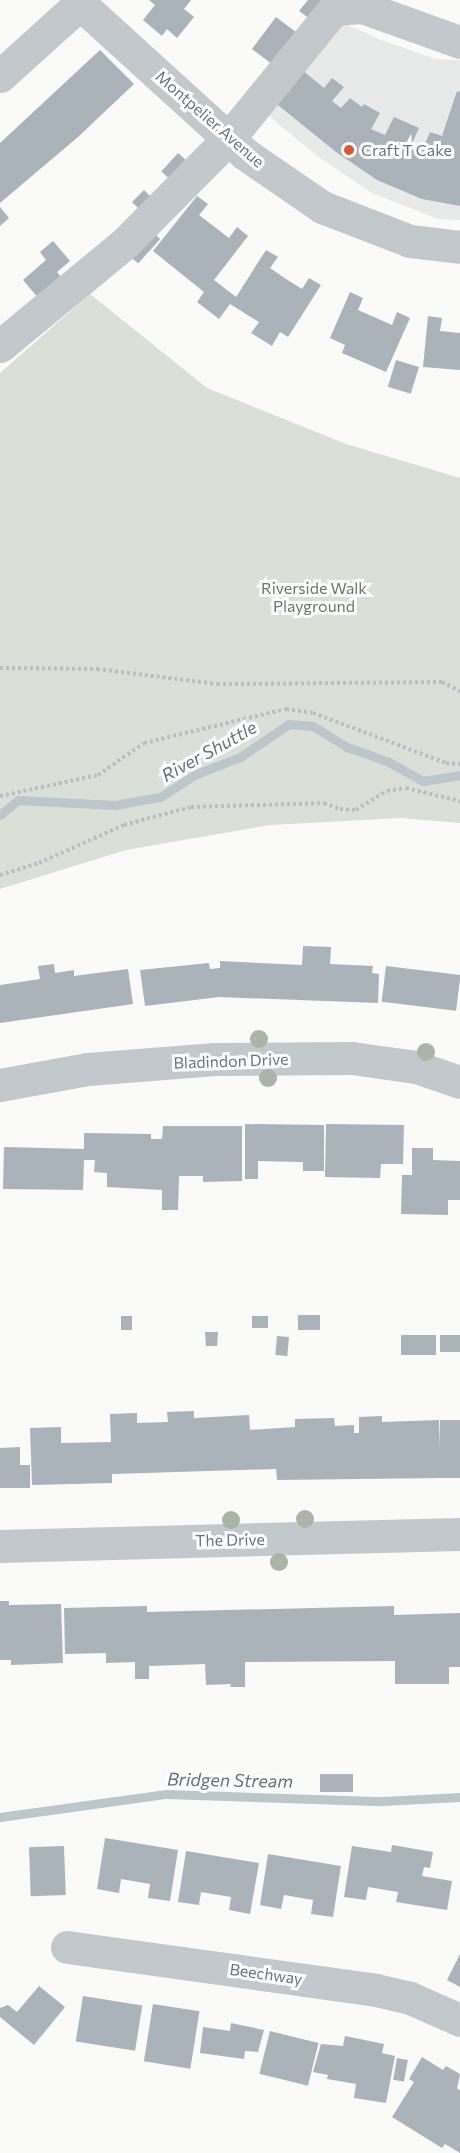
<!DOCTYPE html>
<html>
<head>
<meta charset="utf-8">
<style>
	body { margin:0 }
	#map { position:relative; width:460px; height:2153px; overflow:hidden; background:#fafaf8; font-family:Commissioner,sans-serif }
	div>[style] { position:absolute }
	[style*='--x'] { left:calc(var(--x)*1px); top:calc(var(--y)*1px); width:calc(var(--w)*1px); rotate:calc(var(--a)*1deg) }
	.built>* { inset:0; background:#e8e9e9 }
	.green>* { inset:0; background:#dadfd7 }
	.stream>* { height:9px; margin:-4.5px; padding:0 4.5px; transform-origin:4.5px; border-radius:4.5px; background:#bbc7cb }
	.building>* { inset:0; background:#aab3b9; transform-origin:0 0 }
	.path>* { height:4px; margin-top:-2px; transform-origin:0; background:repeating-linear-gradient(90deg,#bbbfc2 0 3px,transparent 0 6px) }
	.minor>* { height:33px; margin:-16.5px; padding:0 16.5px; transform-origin:16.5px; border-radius:16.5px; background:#c3c8cc }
	.trees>* { width:18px; height:18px; margin:-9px; border-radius:50%; background:#aab4a7 }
	.dots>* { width:16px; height:16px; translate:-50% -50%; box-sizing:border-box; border:3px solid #fff; border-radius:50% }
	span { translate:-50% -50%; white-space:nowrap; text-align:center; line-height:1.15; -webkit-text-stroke:6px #fff; paint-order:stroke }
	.street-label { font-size:16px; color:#657683 }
	.poi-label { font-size:16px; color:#657683 }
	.left { translate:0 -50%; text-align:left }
	.park-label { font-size:16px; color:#687a64 }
	.water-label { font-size:18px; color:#60757c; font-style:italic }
</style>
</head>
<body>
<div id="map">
	<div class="built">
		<i style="clip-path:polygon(331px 17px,379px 39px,435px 59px,460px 60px,460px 220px,438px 219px,372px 193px,316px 155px,258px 107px)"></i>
	</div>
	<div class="green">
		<i style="clip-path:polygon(90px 294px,207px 388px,346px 444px,460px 478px,460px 823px,401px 818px,270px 825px,126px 850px,0 889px,0 373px)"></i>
	</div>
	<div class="stream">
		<i style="--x:0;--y:815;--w:23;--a:-40"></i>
		<i style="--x:18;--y:800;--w:97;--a:3"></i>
		<i style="--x:115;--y:805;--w:46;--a:-10.1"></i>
		<i style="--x:160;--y:797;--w:43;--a:-32.6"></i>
		<i style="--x:196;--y:774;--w:47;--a:-21.1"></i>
		<i style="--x:240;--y:757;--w:59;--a:-34"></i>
		<i style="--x:289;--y:724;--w:24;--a:5"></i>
		<i style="--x:313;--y:726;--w:40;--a:32"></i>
		<i style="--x:347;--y:747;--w:42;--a:19.3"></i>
		<i style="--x:387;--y:761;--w:41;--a:29.1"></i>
		<i style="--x:423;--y:781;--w:37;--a:-9"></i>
		<i style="--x:0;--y:1817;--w:168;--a:-7.9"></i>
		<i style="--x:166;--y:1794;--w:216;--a:1.9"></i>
		<i style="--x:382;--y:1801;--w:78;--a:-2.9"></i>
	</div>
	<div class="building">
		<i style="clip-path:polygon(149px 0,191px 0,184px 9px,194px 17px,177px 38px,167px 29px,162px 36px,143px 20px,155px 5px)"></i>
		<i style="clip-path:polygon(308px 0,325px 0,310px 19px,299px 11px)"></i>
		<i style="left:276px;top:17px;width:25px;height:40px;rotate:37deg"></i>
		<i style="clip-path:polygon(100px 50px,134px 84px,78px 137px,0 203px,0 143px)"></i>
		<i style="clip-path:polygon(296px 65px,324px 88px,332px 78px,344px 87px,332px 101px,341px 108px,350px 98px,362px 107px,364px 104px,380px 113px,371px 129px,385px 135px,394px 117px,419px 128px,410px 148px,421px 153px,430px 132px,442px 136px,457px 91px,460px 92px,460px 206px,422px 199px,377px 180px,336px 152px,268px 97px)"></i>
		<i style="left:178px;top:153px;width:12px;height:25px;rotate:42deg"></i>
		<i style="left:144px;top:190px;width:14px;height:17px;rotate:45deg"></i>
		<i style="clip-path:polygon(197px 196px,208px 204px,199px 215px,229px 238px,237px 227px,248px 236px,214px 280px,236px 297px,266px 250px,278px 257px,270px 268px,286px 279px,302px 289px,309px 278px,321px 285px,288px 337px,280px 332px,272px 346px,251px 333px,259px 322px,230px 304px,219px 319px,197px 302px,204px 292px,153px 251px)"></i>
		<i style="clip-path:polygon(0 207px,9px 218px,0 226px)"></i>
		<i style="left:149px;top:229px;width:15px;height:33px;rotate:42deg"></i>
		<i style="clip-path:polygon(53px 241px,70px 261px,57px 272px,64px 281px,40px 300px,23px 280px,46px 260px,40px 252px)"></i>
		<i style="clip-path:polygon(350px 292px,363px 298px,358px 310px,392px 325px,397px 312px,410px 318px,386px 372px,342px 353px,345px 345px,330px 338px)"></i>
		<i style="clip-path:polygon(428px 316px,442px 318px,440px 331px,460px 333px,460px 370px,423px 367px)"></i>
		<i style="left:396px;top:360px;width:24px;height:28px;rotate:17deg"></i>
		<i style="clip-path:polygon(303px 946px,331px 947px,330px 964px,373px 966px,372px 973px,379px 974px,378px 1003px,219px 997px,145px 1006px,140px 970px,209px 963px,210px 969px,220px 968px,220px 961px,302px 965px)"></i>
		<i style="clip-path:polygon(54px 964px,55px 973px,74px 970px,74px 976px,128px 969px,133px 1004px,0 1023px,0 985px,40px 979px,38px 966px)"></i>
		<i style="left:386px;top:966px;width:75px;height:36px;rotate:7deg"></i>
		<i style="clip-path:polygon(245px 1124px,324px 1125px,324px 1171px,303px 1171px,303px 1162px,258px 1161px,258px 1179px,245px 1179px)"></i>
		<i style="clip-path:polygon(326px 1124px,404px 1125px,403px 1164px,381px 1164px,380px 1178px,325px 1177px)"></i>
		<i style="clip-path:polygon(163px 1126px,242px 1126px,242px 1181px,203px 1182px,203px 1176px,179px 1176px,178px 1210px,162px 1210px,162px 1190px,107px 1187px,107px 1173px,94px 1172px,95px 1160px,84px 1160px,83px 1190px,3px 1189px,4px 1147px,84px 1149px,84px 1133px,151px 1134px,151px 1139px,162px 1139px)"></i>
		<i style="clip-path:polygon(412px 1148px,433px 1148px,433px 1160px,460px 1161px,460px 1200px,448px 1200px,448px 1215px,401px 1214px,402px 1175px,412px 1175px)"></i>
		<i style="left:298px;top:1315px;width:22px;height:15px"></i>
		<i style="left:121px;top:1316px;width:11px;height:14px"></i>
		<i style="left:252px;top:1316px;width:16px;height:12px"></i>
		<i style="clip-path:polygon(205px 1332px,218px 1332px,217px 1346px,206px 1346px)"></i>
		<i style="left:401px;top:1335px;width:35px;height:20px"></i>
		<i style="left:440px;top:1335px;width:20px;height:17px"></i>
		<i style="left:277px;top:1336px;width:12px;height:19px;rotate:5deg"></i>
		<i style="clip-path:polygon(194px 1411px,194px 1418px,249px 1415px,250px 1430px,295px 1427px,295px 1419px,334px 1418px,335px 1426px,354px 1425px,354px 1433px,359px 1433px,359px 1417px,382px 1416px,382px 1422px,439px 1420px,441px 1478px,277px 1480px,276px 1469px,112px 1474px,112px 1483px,32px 1485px,30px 1428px,61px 1427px,61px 1443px,111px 1442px,110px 1414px,137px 1413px,137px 1423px,168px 1422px,167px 1412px)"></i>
		<i style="left:440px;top:1420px;width:20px;height:58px"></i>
		<i style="clip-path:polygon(20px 1447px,20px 1465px,30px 1465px,30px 1488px,0 1488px,0 1448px)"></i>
		<i style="clip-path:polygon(0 1601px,9px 1601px,9px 1605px,61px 1604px,63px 1663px,11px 1665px,11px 1660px,0 1660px)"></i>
		<i style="clip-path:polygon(147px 1606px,147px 1612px,394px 1606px,394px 1615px,460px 1613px,460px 1667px,449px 1667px,449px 1684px,395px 1684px,395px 1661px,245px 1662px,245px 1687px,230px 1687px,231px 1684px,206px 1685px,205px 1664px,149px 1666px,149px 1679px,135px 1679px,135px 1662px,106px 1663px,106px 1653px,65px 1654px,64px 1608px)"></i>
		<i style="left:320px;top:1774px;width:33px;height:18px"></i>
		<i style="clip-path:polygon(105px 1838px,178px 1850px,170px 1901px,148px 1898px,150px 1884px,121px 1879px,119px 1893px,97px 1889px)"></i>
		<i style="clip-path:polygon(392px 1845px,433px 1852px,430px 1868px,424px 1867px,422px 1876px,452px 1881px,447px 1910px,396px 1902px,398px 1892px,368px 1887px,366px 1900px,344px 1897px,352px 1846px,391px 1852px)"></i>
		<i style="left:64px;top:1846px;width:49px;height:35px;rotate:88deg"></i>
		<i style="clip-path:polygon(186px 1851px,259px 1863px,250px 1914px,229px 1910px,231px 1897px,201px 1892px,199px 1905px,178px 1902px)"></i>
		<i style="clip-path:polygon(268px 1854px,341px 1866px,333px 1917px,311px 1914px,313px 1900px,284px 1895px,281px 1909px,260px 1905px)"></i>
		<i style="clip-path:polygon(460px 1954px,460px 1987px,447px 1980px)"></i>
		<i style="clip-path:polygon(39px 1986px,65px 2007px,34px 2045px,0 2017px,0 2008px,8px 2005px,17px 2012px)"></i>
		<i style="left:83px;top:1996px;width:60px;height:46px;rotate:9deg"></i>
		<i style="left:153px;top:2004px;width:47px;height:58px;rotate:9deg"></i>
		<i style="clip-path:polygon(231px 2023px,264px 2030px,258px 2052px,245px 2051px,244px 2059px,200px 2053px,203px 2027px,230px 2031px)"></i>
		<i style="left:270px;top:2031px;width:50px;height:44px;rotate:14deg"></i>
		<i style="clip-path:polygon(345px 2036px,384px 2044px,382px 2053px,395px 2056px,386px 2103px,354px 2098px,356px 2084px,327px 2079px,328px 2075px,313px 2072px,321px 2044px,343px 2046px)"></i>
		<i style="clip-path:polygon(422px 2057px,443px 2070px,446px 2066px,460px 2074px,457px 2089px,460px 2090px,460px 2153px,445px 2144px,442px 2148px,392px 2117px,414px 2082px,409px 2079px)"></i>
		<i style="left:397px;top:2058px;width:11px;height:22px;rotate:10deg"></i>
	</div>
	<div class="path">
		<i style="--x:0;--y:668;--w:97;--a:0.6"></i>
		<i style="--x:97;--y:669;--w:121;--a:7.1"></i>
		<i style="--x:217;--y:684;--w:225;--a:-0.5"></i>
		<i style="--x:442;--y:682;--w:20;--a:27"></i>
		<i style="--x:0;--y:796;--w:100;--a:-12.1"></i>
		<i style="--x:98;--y:775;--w:56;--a:-34.8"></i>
		<i style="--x:144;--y:743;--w:146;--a:-13.5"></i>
		<i style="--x:286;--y:709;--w:27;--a:8"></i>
		<i style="--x:313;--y:713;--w:142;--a:20.6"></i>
		<i style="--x:446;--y:763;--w:14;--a:4"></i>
		<i style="--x:0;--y:875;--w:41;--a:-17.1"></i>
		<i style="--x:39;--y:863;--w:93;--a:-24.1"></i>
		<i style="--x:124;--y:825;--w:69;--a:-15"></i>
		<i style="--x:191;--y:807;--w:133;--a:-1.7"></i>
		<i style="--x:324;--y:803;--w:17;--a:21"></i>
		<i style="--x:340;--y:809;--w:16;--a:4"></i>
		<i style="--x:356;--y:810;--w:36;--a:-32"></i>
		<i style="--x:387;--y:791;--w:19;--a:-9"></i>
		<i style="--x:406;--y:788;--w:56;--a:13.5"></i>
	</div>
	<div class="minor">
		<i style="--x:76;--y:0;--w:229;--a:42.3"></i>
		<i style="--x:245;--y:154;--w:93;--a:34.5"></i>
		<i style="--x:322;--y:207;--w:94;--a:21.1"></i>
		<i style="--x:410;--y:241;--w:50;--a:6.8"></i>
		<i style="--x:0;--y:76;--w:113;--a:-42.1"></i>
		<i style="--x:0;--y:346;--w:162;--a:-39.5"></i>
		<i style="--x:125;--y:243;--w:148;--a:-45.3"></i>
		<i style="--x:229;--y:138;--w:166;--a:-50.9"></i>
		<i style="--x:334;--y:9;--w:28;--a:-4"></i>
		<i style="--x:362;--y:7;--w:104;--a:19.7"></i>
		<i style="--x:0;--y:1085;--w:89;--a:-10.3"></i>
		<i style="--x:88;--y:1069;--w:127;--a:-4.5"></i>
		<i style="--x:215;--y:1059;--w:137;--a:-0.4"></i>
		<i style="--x:352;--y:1058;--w:65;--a:8"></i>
		<i style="--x:416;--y:1067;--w:46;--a:18.8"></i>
		<i style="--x:0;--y:1546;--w:460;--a:-1.5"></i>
		<i style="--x:67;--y:1947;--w:312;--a:7.9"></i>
		<i style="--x:376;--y:1990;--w:35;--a:13"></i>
		<i style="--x:410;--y:1998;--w:55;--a:23.7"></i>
	</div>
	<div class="trees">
		<i style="left:259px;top:1039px"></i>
		<i style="left:426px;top:1052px"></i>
		<i style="left:268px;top:1078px"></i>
		<i style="left:305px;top:1519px"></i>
		<i style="left:231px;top:1520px"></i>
		<i style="left:279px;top:1562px"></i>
	</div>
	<div class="dots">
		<i style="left:349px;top:150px;background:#e4572e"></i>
	</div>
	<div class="street-label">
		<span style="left:210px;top:119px;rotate:41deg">Montpelier Avenue</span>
		<span style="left:231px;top:1061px;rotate:-2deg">Bladindon Drive</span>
		<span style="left:230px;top:1540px;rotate:-1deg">The Drive</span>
		<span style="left:266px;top:1974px;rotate:8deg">Beechway</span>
	</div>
	<div class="poi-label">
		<span class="left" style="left:361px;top:150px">Craft T Cake</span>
	</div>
	<div class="park-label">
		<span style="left:314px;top:597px">Riverside Walk<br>Playground</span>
	</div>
	<div class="water-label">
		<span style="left:209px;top:751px;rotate:-29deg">River Shuttle</span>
		<span style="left:230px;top:1780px;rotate:1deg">Bridgen Stream</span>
	</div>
</div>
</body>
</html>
